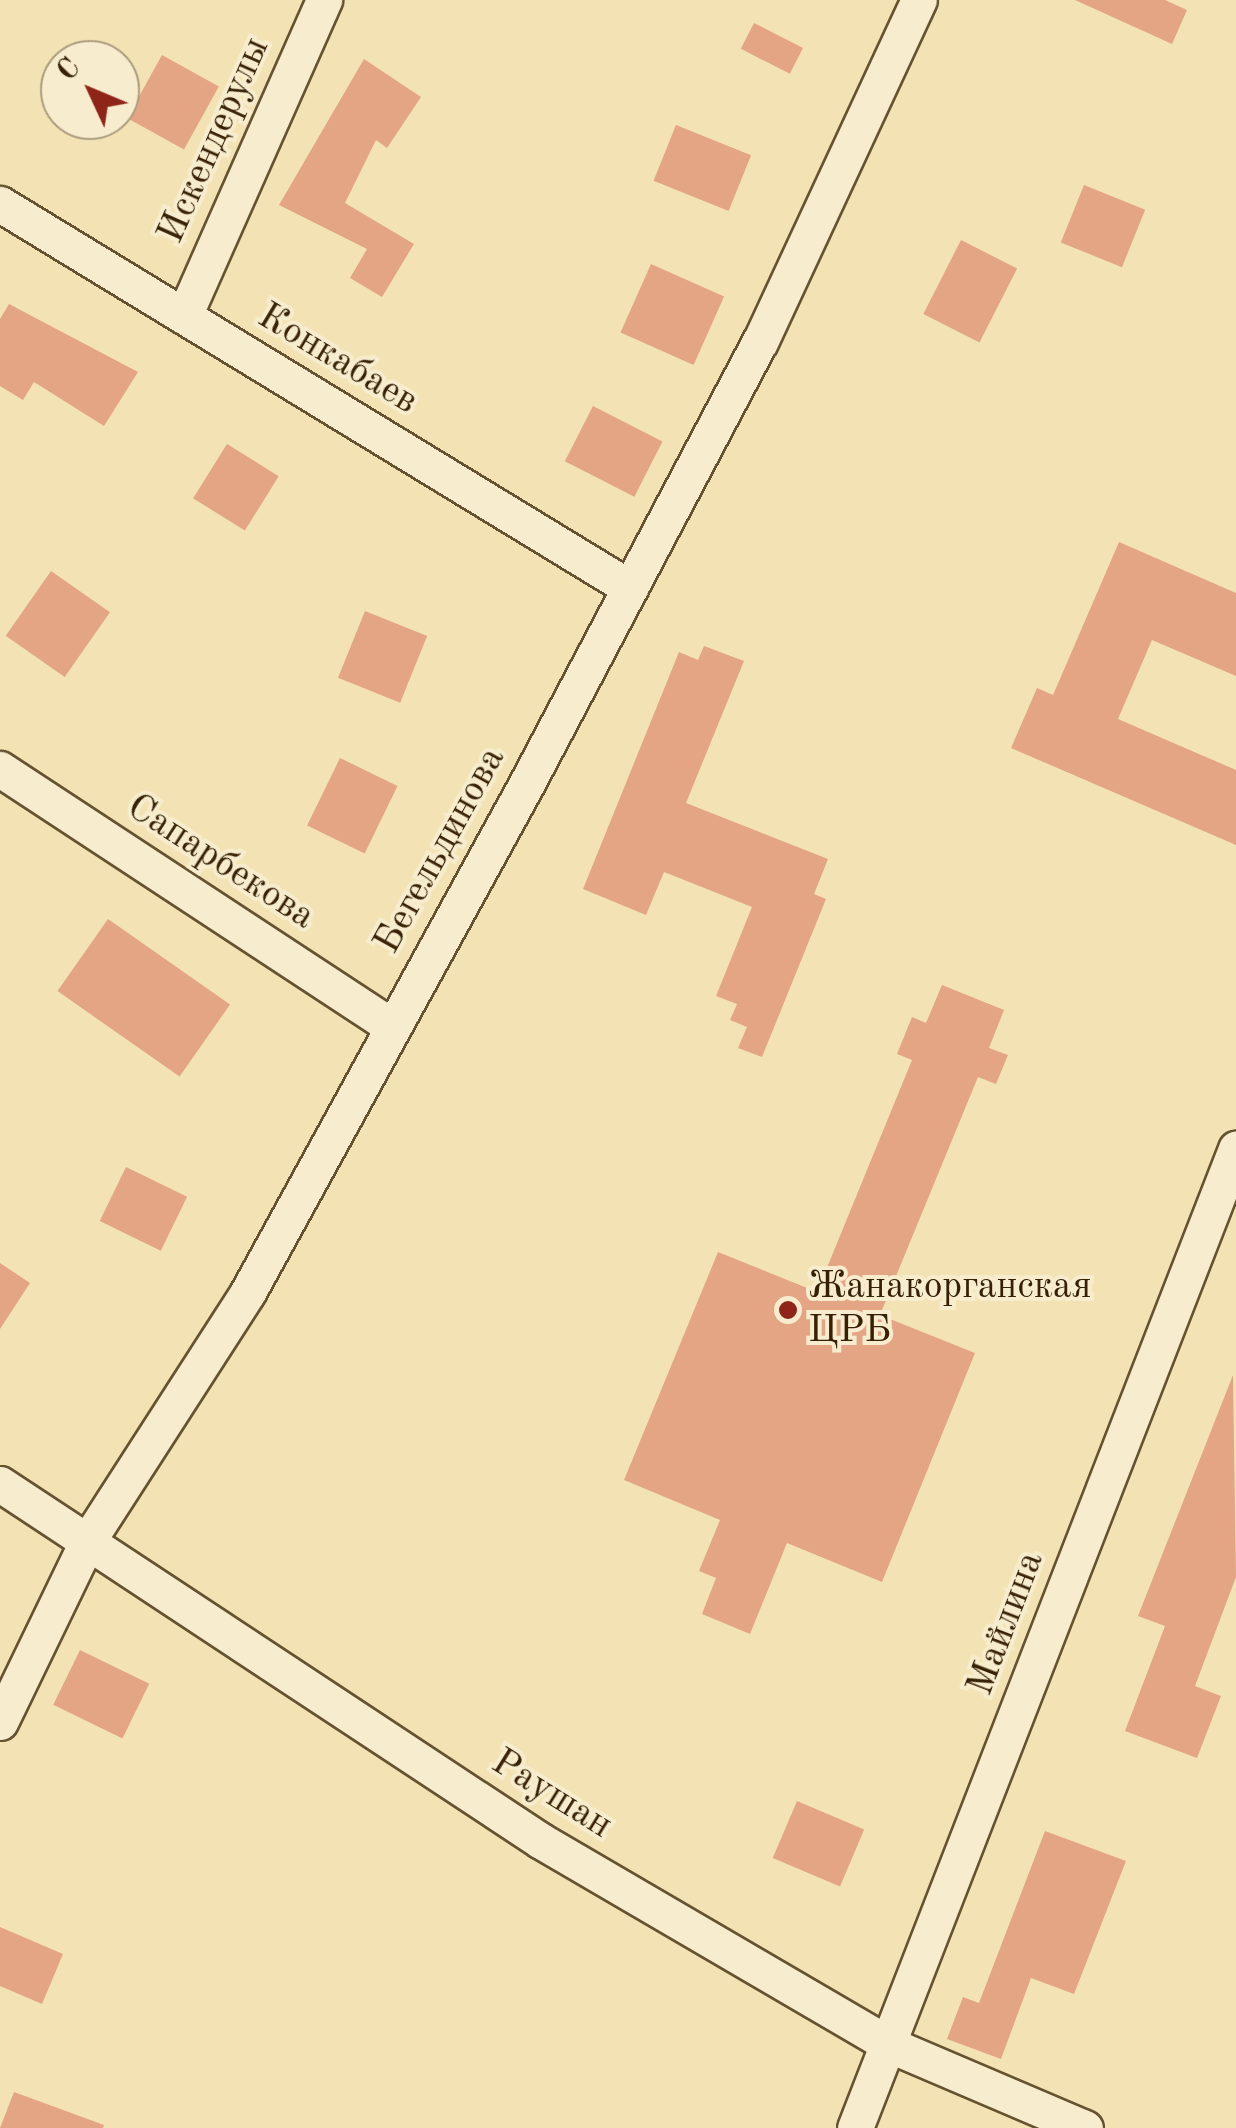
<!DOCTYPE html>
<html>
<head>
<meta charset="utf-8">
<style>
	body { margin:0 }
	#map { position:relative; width:1236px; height:2128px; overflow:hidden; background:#f3e3b4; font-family:"Old Standard TT",serif }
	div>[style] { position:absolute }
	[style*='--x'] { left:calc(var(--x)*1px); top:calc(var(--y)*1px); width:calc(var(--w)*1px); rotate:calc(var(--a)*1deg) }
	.building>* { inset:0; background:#e3a584; transform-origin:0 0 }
	.roads { filter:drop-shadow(2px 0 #655230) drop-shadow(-2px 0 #655230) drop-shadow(0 2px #655230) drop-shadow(0 -2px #655230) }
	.street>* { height:35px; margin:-17.5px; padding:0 17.5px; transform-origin:17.5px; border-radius:17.5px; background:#f7edce }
	.dots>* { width:28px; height:28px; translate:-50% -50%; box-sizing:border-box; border:5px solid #f7edce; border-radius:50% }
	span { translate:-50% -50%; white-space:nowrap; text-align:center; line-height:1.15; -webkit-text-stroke:8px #f7edce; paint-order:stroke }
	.street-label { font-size:38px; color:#362104 }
	.poi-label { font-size:38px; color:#362104 }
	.left { translate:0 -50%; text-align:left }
	.north { position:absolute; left:40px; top:40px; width:100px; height:100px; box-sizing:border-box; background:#f7edce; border:2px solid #aa9b7d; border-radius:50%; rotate:314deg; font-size:28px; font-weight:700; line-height:40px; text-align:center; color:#362104 }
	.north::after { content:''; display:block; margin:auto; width:35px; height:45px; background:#8f2418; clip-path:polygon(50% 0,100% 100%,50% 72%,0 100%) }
</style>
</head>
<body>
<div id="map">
	<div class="building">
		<i style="clip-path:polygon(1075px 0,1165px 0,1187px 10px,1172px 44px)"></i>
		<i style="left:754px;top:23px;width:55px;height:29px;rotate:27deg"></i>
		<i style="left:162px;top:55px;width:65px;height:72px;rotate:29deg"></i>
		<i style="clip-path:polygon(364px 59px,421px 97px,387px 148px,376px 140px,345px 203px,414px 244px,382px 297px,350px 278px,367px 249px,279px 205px)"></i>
		<i style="left:676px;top:125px;width:81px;height:60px;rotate:22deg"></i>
		<i style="left:1084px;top:185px;width:66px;height:62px;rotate:22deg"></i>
		<i style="left:961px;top:240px;width:63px;height:83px;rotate:27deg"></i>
		<i style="left:651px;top:264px;width:80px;height:75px;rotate:24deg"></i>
		<i style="clip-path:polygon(9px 304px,138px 372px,104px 426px,34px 382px,23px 400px,0 386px,0 319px)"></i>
		<i style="left:593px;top:406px;width:78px;height:62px;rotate:27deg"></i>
		<i style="left:227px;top:444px;width:61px;height:64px;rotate:32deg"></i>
		<i style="clip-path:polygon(1119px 542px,1236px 593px,1236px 676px,1152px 640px,1118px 719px,1236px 770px,1236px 845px,1011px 748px,1037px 688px,1053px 695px)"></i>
		<i style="left:51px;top:571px;width:72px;height:79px;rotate:35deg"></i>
		<i style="left:365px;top:611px;width:67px;height:72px;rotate:22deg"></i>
		<i style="clip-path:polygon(704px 646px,744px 661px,686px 803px,828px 859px,814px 894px,826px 899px,762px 1057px,738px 1048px,747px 1027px,730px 1020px,737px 1004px,716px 996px,752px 907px,664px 872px,646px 915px,583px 889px,679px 652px,698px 660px)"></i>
		<i style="left:340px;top:758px;width:64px;height:75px;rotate:26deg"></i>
		<i style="left:108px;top:919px;width:149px;height:88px;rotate:35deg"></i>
		<i style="clip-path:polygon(942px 985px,1004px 1010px,989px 1048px,1008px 1055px,996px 1084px,978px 1077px,880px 1315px,975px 1353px,882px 1582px,787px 1543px,750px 1634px,702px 1614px,716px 1578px,699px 1571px,720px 1520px,624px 1480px,718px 1252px,817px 1292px,912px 1060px,897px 1054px,912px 1017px,926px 1023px)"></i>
		<i style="left:126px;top:1167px;width:68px;height:60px;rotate:26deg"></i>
		<i style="clip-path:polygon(0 1263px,30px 1283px,0 1329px)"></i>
		<i style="clip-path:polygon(1233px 1375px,1236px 1577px,1195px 1686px,1221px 1696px,1197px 1758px,1125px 1731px,1165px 1626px,1138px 1616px)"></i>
		<i style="left:80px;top:1650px;width:77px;height:61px;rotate:26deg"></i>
		<i style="left:797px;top:1801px;width:73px;height:62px;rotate:23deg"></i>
		<i style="clip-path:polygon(1045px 1831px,1126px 1861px,1074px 1994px,1031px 1978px,1001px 2059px,947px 2039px,963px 1997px,979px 2003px)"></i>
		<i style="clip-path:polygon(0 1927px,63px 1954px,42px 2004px,0 1986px)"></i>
		<i style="clip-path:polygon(14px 2092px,104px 2125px,103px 2128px,0 2128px)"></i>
	</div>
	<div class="roads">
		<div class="street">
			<i style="--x:0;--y:204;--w:738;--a:31.36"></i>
			<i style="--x:184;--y:316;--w:346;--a:-66.1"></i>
			<i style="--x:0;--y:769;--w:470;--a:33.3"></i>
			<i style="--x:0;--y:1484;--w:648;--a:33.42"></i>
			<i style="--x:541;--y:1841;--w:404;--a:30.3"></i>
			<i style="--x:890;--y:2045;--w:212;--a:23.1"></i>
			<i style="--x:0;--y:1722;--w:200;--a:-64.2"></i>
			<i style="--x:87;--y:1542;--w:297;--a:-57.2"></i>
			<i style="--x:248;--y:1292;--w:580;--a:-61.27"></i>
			<i style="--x:527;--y:783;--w:499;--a:-62.2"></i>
			<i style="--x:760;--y:342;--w:377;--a:-65.1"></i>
			<i style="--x:855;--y:2128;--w:1051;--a:-68.74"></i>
		</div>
	</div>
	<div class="dots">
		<i style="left:788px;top:1310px;background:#8f2418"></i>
	</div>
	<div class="street-label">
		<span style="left:215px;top:141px;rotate:-66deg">Искендерулы</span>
		<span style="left:337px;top:360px;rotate:31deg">Конкабаев</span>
		<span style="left:441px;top:851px;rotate:-61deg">Бегельдинова</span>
		<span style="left:220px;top:863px;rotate:33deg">Сапарбекова</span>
		<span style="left:1007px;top:1624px;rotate:-69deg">Майлина</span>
		<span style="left:551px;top:1795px;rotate:32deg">Раушан</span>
	</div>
	<div class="poi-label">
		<span class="left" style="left:808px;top:1310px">Жанакорганская<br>ЦРБ</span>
	</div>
	<div class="north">С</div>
</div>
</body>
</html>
